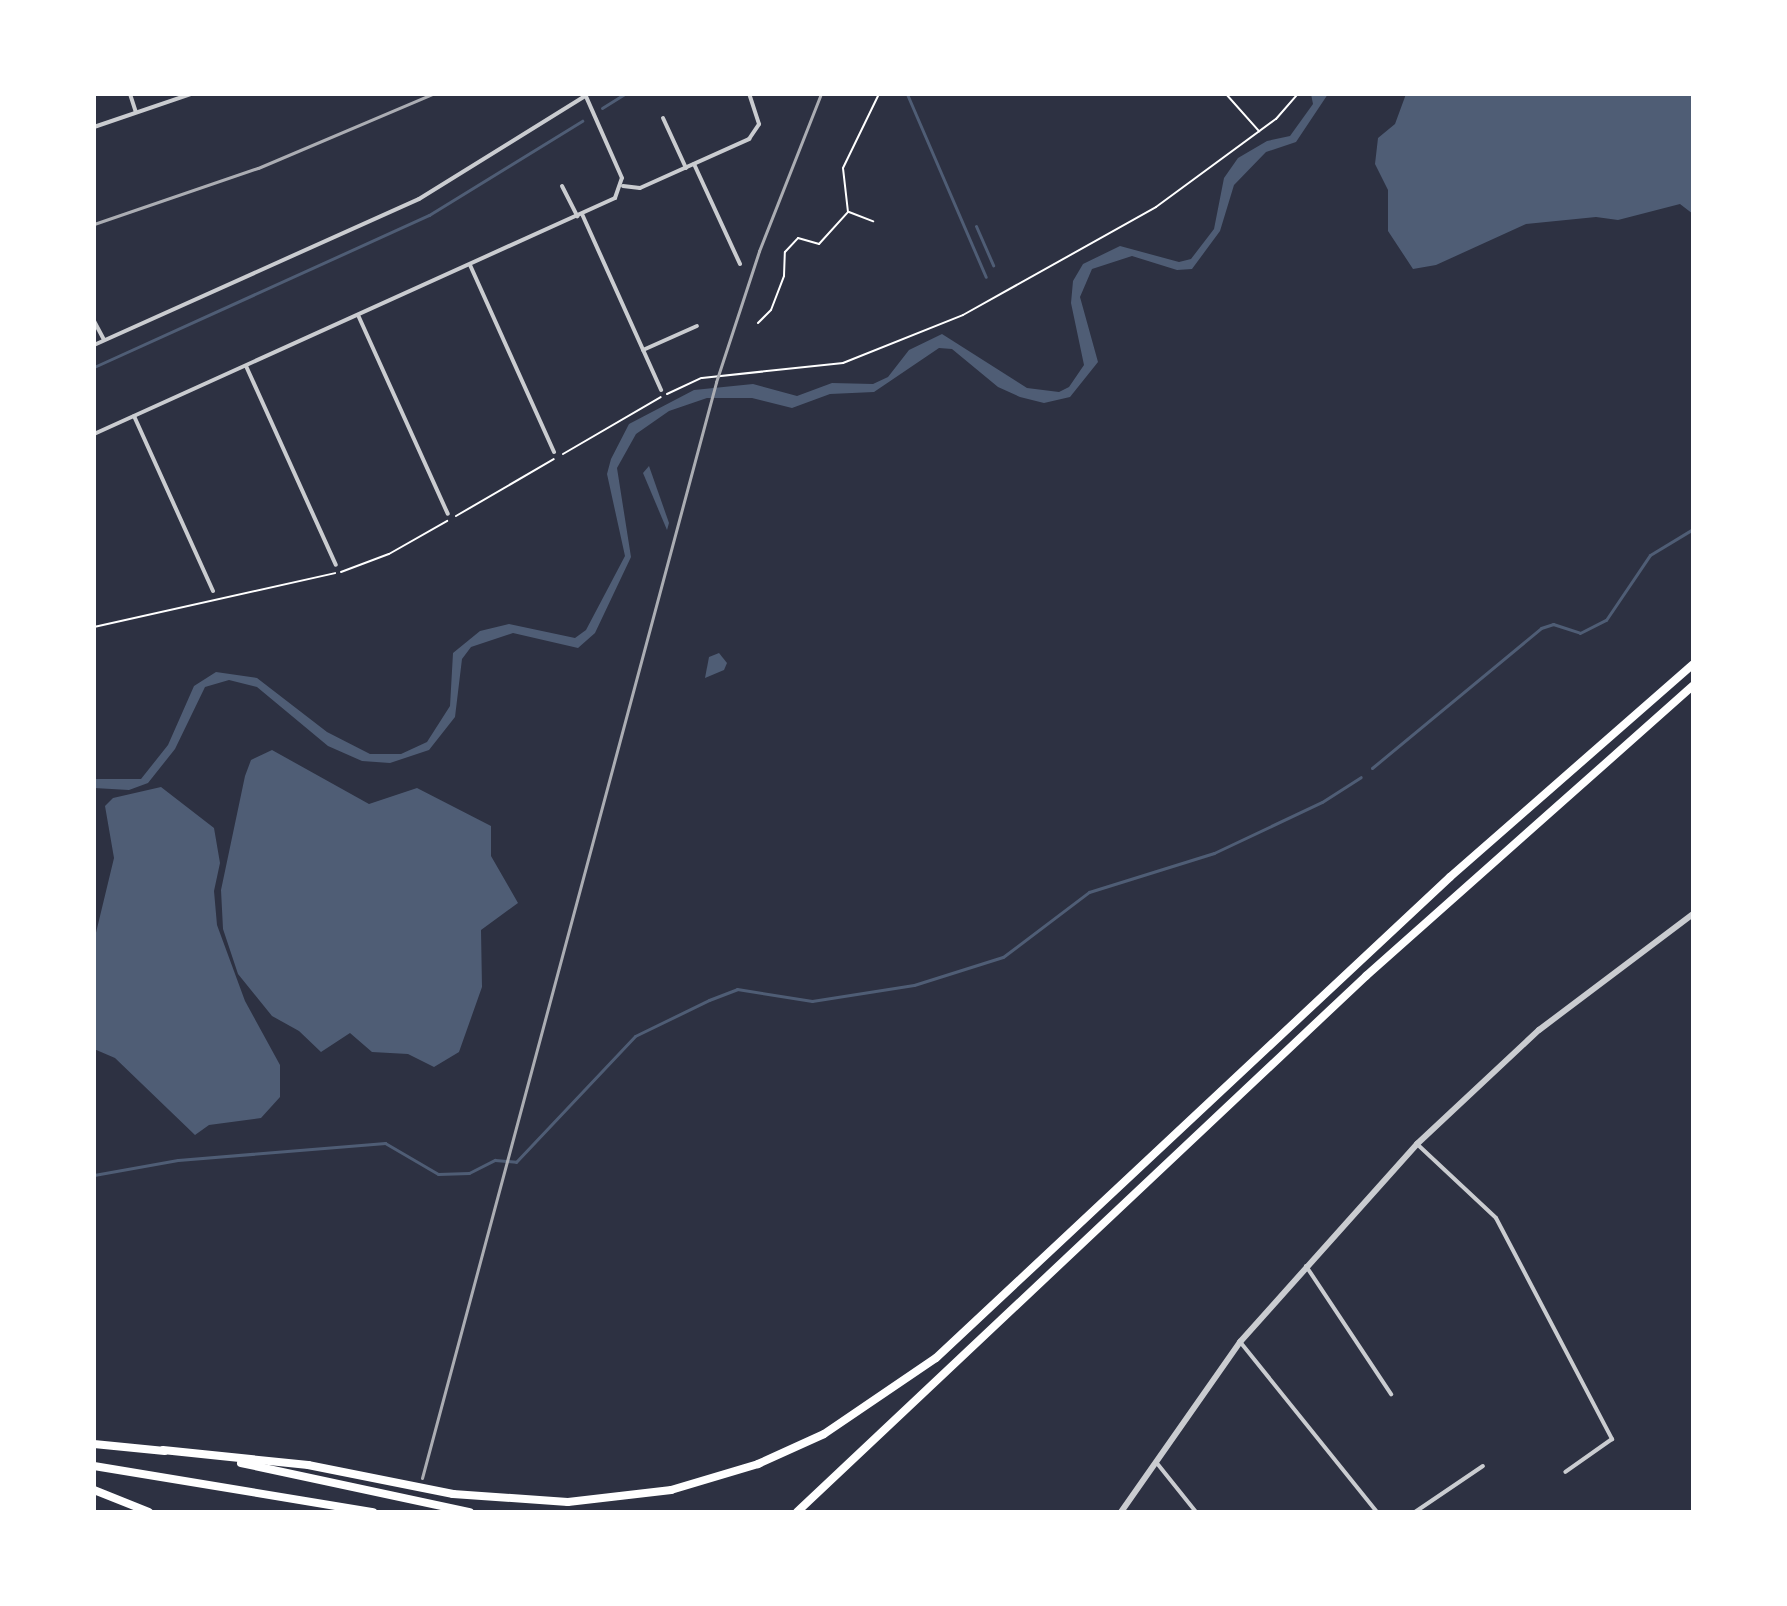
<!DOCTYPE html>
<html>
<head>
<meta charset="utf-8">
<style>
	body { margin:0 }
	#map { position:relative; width:1787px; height:1606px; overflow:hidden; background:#2d3142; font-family:Rubik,sans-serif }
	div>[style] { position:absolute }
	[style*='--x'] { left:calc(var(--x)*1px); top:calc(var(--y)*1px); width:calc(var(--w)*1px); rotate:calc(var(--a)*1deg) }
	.water>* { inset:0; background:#4f5d75 }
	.stream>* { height:3px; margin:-1.5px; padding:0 1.5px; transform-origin:1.5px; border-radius:1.5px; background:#4f5d75 }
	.path>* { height:2px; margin:-1px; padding:0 1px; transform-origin:1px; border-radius:1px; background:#fff }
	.minor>* { height:4px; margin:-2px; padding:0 2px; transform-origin:2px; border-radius:2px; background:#caccd0 }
	.tertiary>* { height:6px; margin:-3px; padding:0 3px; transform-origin:3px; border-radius:3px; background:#caccd0 }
	.motorway>* { height:8px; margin:-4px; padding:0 4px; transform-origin:4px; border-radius:4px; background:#fff }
	.rail>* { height:3px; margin:-1.5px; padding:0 1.5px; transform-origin:1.5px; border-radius:1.5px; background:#abadb3 }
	span { translate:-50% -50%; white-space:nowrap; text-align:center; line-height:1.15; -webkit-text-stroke:6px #fff; paint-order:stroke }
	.frame { position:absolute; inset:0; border:96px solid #fff; pointer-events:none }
</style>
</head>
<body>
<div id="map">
	<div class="water">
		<i style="clip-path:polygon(1311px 94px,1328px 94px,1296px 142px,1266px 152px,1234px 185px,1220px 231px,1192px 269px,1177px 270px,1132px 256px,1092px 269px,1080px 297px,1098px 362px,1070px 397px,1044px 403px,1020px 397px,998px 387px,952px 349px,939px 348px,874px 392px,830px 394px,792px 408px,752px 398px,707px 398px,669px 411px,636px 434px,617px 468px,631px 557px,595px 633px,578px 648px,513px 633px,471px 647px,462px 659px,455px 717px,429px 750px,390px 763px,362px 761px,328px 746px,257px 687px,229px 680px,205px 687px,175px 749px,148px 783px,129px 790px,94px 788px,94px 779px,141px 779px,168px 745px,194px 686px,216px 672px,257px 678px,327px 732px,370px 754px,401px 754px,427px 742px,450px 706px,453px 653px,480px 631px,509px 624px,575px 638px,586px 630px,625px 556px,607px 474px,611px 459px,629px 424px,694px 390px,753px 384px,797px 396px,832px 383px,873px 384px,888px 377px,909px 350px,942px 334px,1027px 388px,1059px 392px,1069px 387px,1084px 365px,1071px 303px,1073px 281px,1083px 264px,1120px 246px,1179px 262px,1191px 259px,1214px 229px,1224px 178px,1238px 158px,1267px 141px,1290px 136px,1313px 104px)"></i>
		<i style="clip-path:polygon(1406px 94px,1693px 94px,1693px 214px,1680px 204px,1618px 220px,1596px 217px,1526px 224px,1436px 265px,1413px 269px,1388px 231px,1388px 190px,1375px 164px,1378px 138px,1395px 124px)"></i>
		<i style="clip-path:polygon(649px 466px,669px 523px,667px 530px,643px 473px)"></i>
		<i style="clip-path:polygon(719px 653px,727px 663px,724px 670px,705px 678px,709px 657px)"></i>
		<i style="clip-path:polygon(272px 750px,369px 804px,417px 788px,491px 826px,491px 856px,518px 903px,481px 930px,482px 987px,459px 1052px,434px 1067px,408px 1054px,372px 1052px,350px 1033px,321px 1052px,299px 1031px,272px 1016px,238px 974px,223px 929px,221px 890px,245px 776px,251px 760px)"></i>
		<i style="clip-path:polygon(161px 787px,214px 828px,220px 863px,214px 891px,217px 925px,245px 1001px,280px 1065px,280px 1097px,261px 1118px,209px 1125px,195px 1135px,115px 1058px,94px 1049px,94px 941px,114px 858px,105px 806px,113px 798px)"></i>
	</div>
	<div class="stream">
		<i style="--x:907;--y:94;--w:199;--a:66.7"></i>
		<i style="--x:602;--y:108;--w:26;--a:-32"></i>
		<i style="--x:976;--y:226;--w:43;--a:66.4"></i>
		<i style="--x:94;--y:367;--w:368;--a:-24.4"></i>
		<i style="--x:429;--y:215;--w:180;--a:-31.6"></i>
		<i style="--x:1372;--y:768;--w:219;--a:-39.6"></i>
		<i style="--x:1541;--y:628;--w:13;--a:-18"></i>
		<i style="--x:1553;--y:624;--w:28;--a:18"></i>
		<i style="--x:1580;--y:633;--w:29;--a:-27"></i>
		<i style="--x:1606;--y:620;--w:78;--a:-55.9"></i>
		<i style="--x:1650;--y:555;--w:50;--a:-31.2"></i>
		<i style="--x:94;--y:1175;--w:85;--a:-10.1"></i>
		<i style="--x:178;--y:1160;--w:208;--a:-4.7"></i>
		<i style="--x:385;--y:1143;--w:61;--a:30.3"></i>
		<i style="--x:438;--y:1174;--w:31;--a:-2"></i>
		<i style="--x:469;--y:1173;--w:29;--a:-27"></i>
		<i style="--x:495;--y:1160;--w:21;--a:5"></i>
		<i style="--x:516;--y:1162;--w:173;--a:-46.6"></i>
		<i style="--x:635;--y:1036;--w:82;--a:-25.9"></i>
		<i style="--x:709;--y:1000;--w:30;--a:-21"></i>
		<i style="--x:737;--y:989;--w:76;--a:9.1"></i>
		<i style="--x:812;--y:1001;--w:103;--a:-8.9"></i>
		<i style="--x:914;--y:985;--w:93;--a:-17.5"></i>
		<i style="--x:1003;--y:957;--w:108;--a:-37.1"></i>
		<i style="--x:1089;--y:892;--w:131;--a:-17.3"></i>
		<i style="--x:1214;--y:853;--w:119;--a:-25.3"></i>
		<i style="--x:1322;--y:802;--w:46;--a:-32.7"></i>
	</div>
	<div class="path">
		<i style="--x:1226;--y:94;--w:50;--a:48.3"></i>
		<i style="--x:849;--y:212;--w:26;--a:21"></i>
		<i style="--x:758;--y:323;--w:18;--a:-45"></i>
		<i style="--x:771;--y:310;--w:36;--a:-69"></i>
		<i style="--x:784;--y:276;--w:24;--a:-88"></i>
		<i style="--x:785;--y:252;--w:19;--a:-47"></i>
		<i style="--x:798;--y:238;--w:22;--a:16"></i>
		<i style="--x:819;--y:244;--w:43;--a:-47.8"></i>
		<i style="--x:848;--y:212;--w:44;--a:-96.5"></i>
		<i style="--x:843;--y:168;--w:82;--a:-64.1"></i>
		<i style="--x:667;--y:394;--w:38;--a:-25"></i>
		<i style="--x:702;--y:378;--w:142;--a:-6.1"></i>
		<i style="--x:843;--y:363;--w:129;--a:-21.8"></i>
		<i style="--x:963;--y:315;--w:221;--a:-29.2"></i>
		<i style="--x:1156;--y:207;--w:149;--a:-36.3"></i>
		<i style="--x:1276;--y:119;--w:33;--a:-49"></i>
		<i style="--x:563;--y:454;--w:113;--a:-30.2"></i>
		<i style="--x:456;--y:516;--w:113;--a:-30.2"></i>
		<i style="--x:341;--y:572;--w:51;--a:-20.6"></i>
		<i style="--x:389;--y:554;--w:67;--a:-29.6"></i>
		<i style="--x:94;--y:627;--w:247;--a:-12.6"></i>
	</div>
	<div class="minor">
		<i style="--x:130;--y:94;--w:19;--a:72"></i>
		<i style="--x:663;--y:118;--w:55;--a:65.3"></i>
		<i style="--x:94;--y:127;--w:102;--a:-18.8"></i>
		<i style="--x:694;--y:164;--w:110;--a:65.3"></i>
		<i style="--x:562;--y:186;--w:34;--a:63"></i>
		<i style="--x:623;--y:186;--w:17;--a:7"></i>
		<i style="--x:640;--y:188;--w:120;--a:-24.2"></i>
		<i style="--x:749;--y:139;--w:18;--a:-56"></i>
		<i style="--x:759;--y:124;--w:32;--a:-108"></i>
		<i style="--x:582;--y:214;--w:193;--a:65.8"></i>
		<i style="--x:470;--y:265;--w:205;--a:65.8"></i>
		<i style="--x:358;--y:315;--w:218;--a:65.7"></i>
		<i style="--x:94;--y:321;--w:21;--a:62"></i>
		<i style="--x:94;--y:345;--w:356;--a:-24.2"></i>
		<i style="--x:419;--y:199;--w:195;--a:-31.8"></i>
		<i style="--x:643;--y:350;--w:59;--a:-24"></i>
		<i style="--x:246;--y:366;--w:218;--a:65.7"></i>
		<i style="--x:134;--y:416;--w:192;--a:65.7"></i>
		<i style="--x:94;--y:434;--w:572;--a:-24.37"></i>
		<i style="--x:615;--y:198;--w:21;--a:-71"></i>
		<i style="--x:622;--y:178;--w:92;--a:-113.8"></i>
		<i style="--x:1417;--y:1144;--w:108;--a:43.1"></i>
		<i style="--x:1496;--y:1218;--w:250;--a:62.3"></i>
		<i style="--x:1612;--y:1439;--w:57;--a:144.9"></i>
		<i style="--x:1306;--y:1266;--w:154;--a:56.4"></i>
		<i style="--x:1241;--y:1343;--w:217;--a:51.2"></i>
		<i style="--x:1156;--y:1462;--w:64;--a:51.3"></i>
		<i style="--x:1415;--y:1512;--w:82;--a:-34.1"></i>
	</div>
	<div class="tertiary">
		<i style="--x:1121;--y:1512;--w:208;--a:-55"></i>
		<i style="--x:1240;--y:1342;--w:266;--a:-48.2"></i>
		<i style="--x:1417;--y:1144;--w:167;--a:-43.1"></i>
		<i style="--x:1539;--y:1030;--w:193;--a:-37"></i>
	</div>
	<div class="motorway">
		<i style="--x:94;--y:1444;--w:71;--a:5.6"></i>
		<i style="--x:163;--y:1450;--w:146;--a:5.9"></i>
		<i style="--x:308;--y:1465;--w:148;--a:11.3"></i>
		<i style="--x:453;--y:1494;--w:115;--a:4"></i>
		<i style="--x:568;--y:1502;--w:104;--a:-6.6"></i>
		<i style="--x:671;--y:1490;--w:91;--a:-16.6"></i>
		<i style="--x:758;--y:1464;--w:72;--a:-24.4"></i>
		<i style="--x:824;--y:1434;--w:135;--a:-34.2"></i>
		<i style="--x:936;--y:1358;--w:704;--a:-43.1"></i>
		<i style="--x:1450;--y:877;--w:323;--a:-41.2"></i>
		<i style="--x:241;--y:1463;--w:234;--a:12.1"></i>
		<i style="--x:94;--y:1466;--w:283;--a:9.4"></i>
		<i style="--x:94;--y:1490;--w:59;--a:21.8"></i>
		<i style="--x:797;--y:1512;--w:782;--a:-43.29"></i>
		<i style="--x:1366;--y:976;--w:437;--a:-41.6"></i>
	</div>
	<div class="rail">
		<i style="--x:94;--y:224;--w:173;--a:-18.9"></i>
		<i style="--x:258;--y:168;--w:189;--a:-23"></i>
		<i style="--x:422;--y:1478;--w:1135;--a:-74.98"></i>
		<i style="--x:716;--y:382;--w:138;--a:-71.8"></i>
		<i style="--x:759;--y:251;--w:169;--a:-68.5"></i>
	</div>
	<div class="frame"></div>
</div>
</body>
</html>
